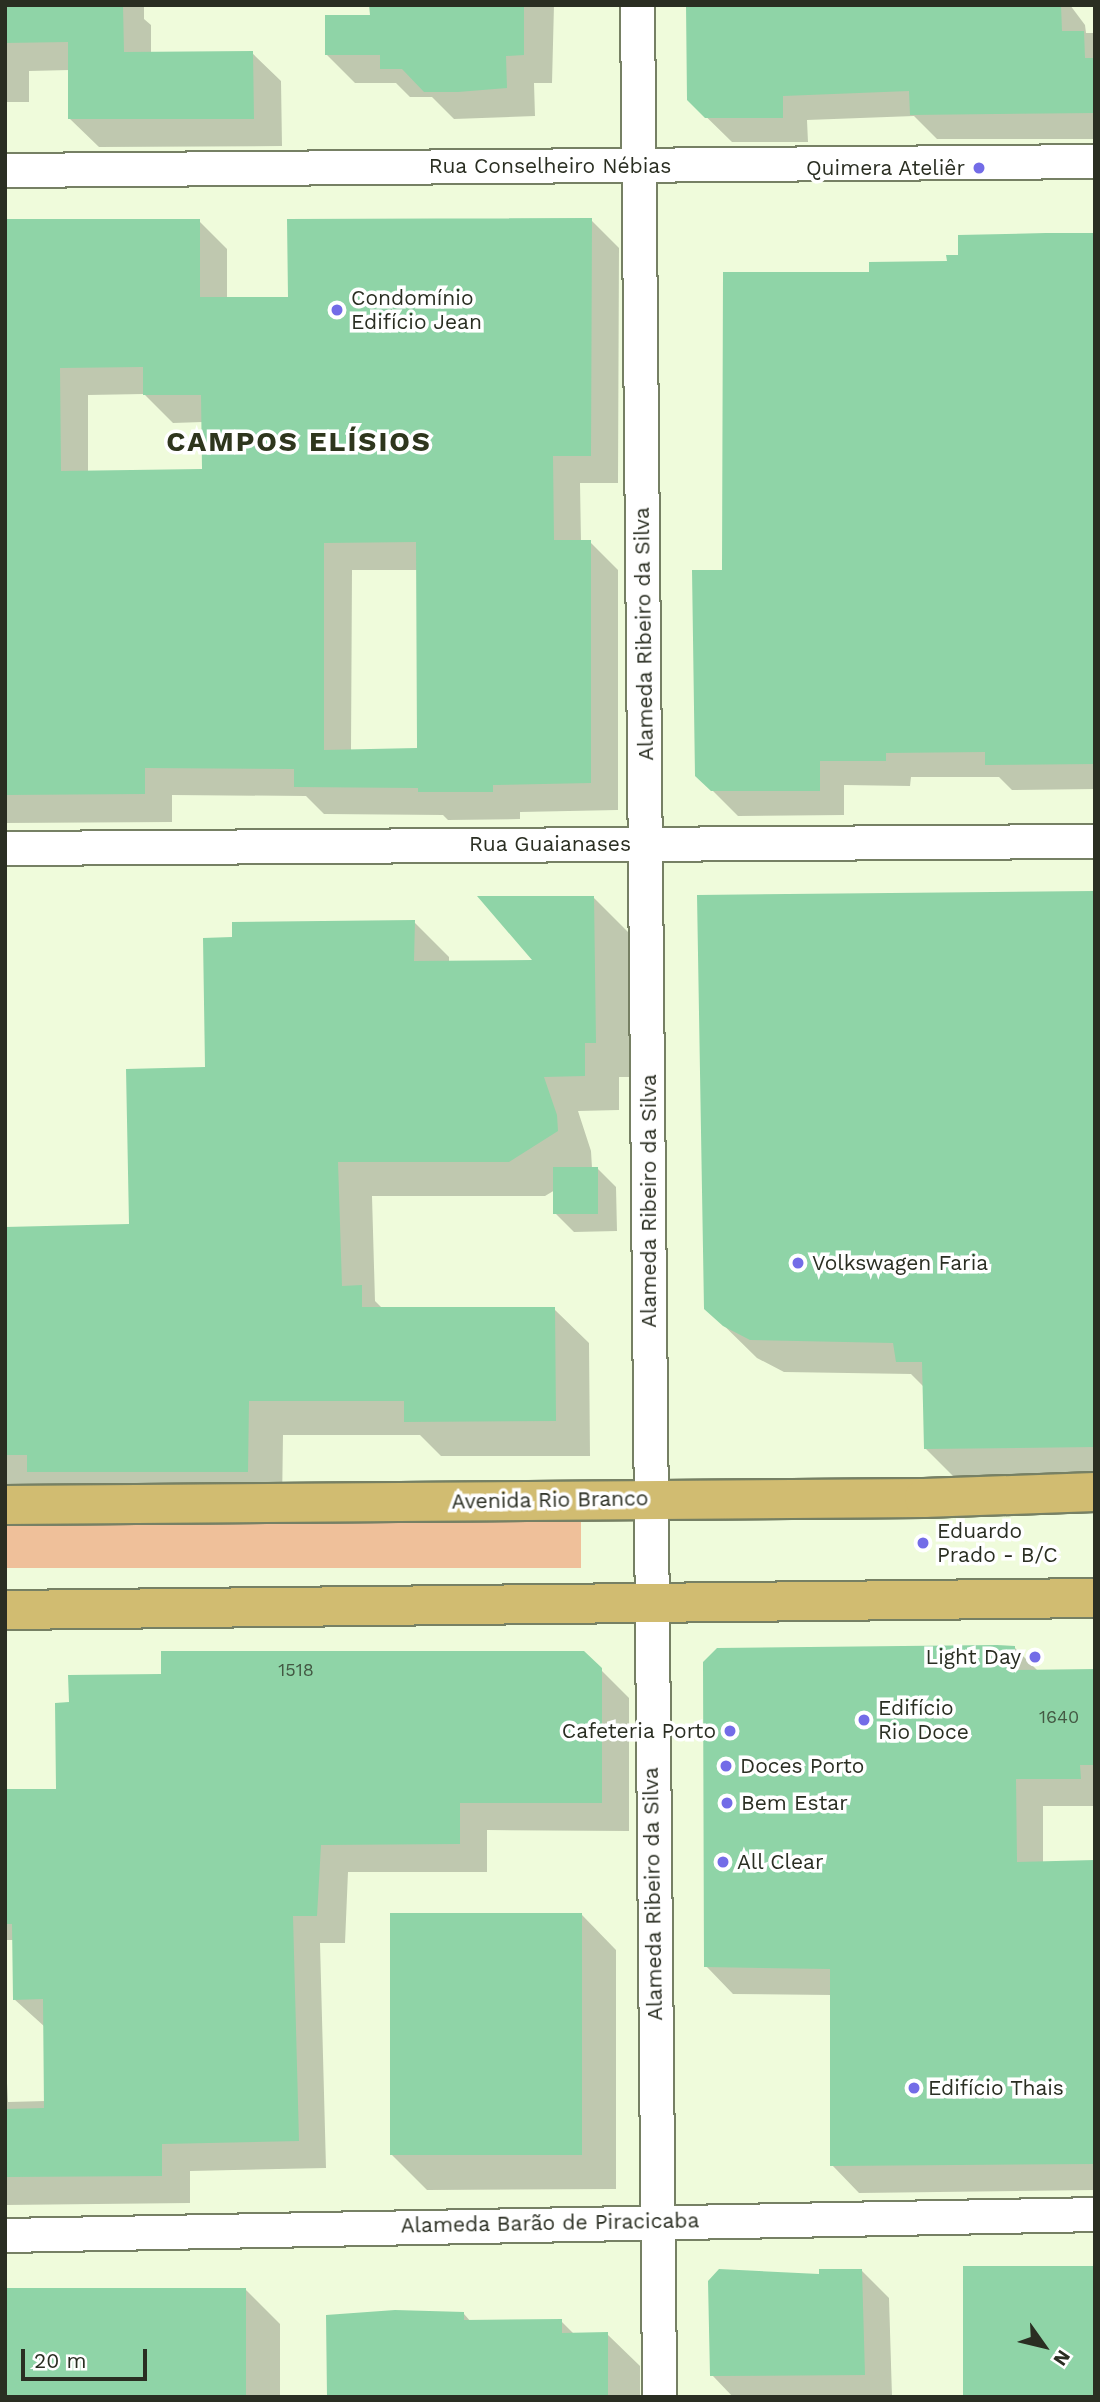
<!DOCTYPE html>
<html>
<head>
<meta charset="utf-8">
<style>
	body { margin:0 }
	#map { position:relative; width:1100px; height:2402px; overflow:hidden; background:#effbdb; font-family:"Work Sans",sans-serif }
	div>[style] { position:absolute }
	[style*='--x'] { left:calc(var(--x)*1px); top:calc(var(--y)*1px); width:calc(var(--w)*1px); rotate:calc(var(--a)*1deg) }
	.green>* { inset:0; background:#efc09a; transform-origin:0 0 }
	.shadow>* { inset:0; background:#0003 }
	.building>* { inset:0; background:#8fd4a7; transform-origin:0 0 }
	.roads { filter:drop-shadow(2px 0 #768064) drop-shadow(-2px 0 #768064) drop-shadow(0 2px #768064) drop-shadow(0 -2px #768064) }
	.street>* { height:33px; margin:-16.5px; padding:0 16.5px; transform-origin:16.5px; border-radius:16.5px; background:#fff }
	.primary>* { height:38px; margin:-19px; padding:0 19px; transform-origin:19px; border-radius:19px; background:#d1bc71 }
	.dots>* { width:19px; height:19px; translate:-50% -50%; box-sizing:border-box; border:4px solid #fff; border-radius:50% }
	span { translate:-50% -50%; white-space:nowrap; text-align:center; line-height:1.15; -webkit-text-stroke:7px #fff; paint-order:stroke }
	.number-label { font-size:18px; color:#435843 }
	.number-label span { -webkit-text-stroke-width:0 }
	.street-label { font-size:21px; color:#2a2e22 }
	.poi-label { font-size:21px; color:#2a2e22 }
	.right { translate:-100% -50%; text-align:right }
	.left { translate:0 -50%; text-align:left }
	.district-label { font-size:28px; color:#2e361d; font-weight:700; letter-spacing:2px }
	.frame { position:absolute; inset:0; border:7px solid #2a2e22; pointer-events:none }
	.north { position:absolute; left:1009px; top:2311px; width:70px; height:70px; -webkit-text-stroke:5px #fff; paint-order:stroke; rotate:124deg; font-size:19px; font-weight:700; line-height:28px; text-align:center; color:#2a2e22 }
	.north::after { content:''; display:block; margin:auto; width:24px; height:32px; background:#2a2e22; clip-path:polygon(50% 0,100% 100%,50% 72%,0 100%) }
	.scale { position:absolute; left:21px; top:2349px; width:126px; height:32px; box-sizing:border-box; border:4px solid #2a2e22; border-top:0; padding-left:9px; font-size:21px; line-height:24px; white-space:nowrap; color:#2a2e22; -webkit-text-stroke:5px #fff; paint-order:stroke }
</style>
</head>
<body>
<div id="map">
	<div class="green">
		<i style="left:581px;top:1522px;width:46px;height:576px;rotate:90deg"></i>
	</div>
	<div class="shadow">
		<i style="clip-path:polygon(5px 5px,144px 5px,144px 19px,151px 25px,151px 54px,252px 53px,281px 81px,282px 146px,99px 147px,70px 119px,70px 70px,29px 71px,29px 102px,5px 102px)"></i>
		<i style="clip-path:polygon(371px 5px,554px 5px,552px 83px,534px 83px,535px 116px,454px 119px,432px 97px,410px 97px,396px 83px,355px 83px,327px 55px,371px 16px)"></i>
		<i style="clip-path:polygon(687px 5px,1070px 5px,1085px 25px,1086px 33px,1095px 33px,1095px 139px,937px 139px,914px 116px,807px 120px,808px 142px,732px 142px,688px 99px)"></i>
		<i style="clip-path:polygon(evenodd,591px 220px,619px 248px,618px 483px,580px 483px,581px 542px,590px 542px,618px 570px,618px 810px,520px 812px,520px 819px,448px 820px,443px 815px,324px 814px,306px 796px,172px 795px,172px 822px,5px 823px,5px 221px,199px 221px,227px 249px,227px 299px,290px 299px,591px 220px,144px 394px,173px 423px,203px 422px,204px 471px,88px 472px,88px 395px,144px 394px,591px 220px,352px 570px,418px 570px,419px 750px,351px 751px,352px 570px)"></i>
		<i style="clip-path:polygon(1095px 235px,1095px 789px,1012px 790px,999px 777px,911px 777px,910px 786px,844px 785px,844px 815px,738px 816px,697px 775px,724px 572px,870px 274px,948px 263px)"></i>
		<i style="clip-path:polygon(1095px 893px,1095px 1479px,958px 1481px,925px 1448px,925px 1388px,911px 1374px,784px 1372px,757px 1358px,706px 1308px)"></i>
		<i style="clip-path:polygon(593px 897px,628px 932px,630px 1077px,619px 1077px,619px 1110px,578px 1111px,591px 1151px,592px 1168px,597px 1168px,616px 1187px,617px 1231px,574px 1232px,555px 1213px,555px 1190px,545px 1196px,372px 1196px,375px 1301px,383px 1309px,554px 1309px,589px 1343px,590px 1456px,441px 1456px,420px 1435px,283px 1435px,282px 1506px,5px 1489px,5px 1228px,130px 1226px,206px 1069px,414px 922px,449px 957px,449px 962px,536px 961px)"></i>
		<i style="clip-path:polygon(1014px 1647px,1038px 1671px,1095px 1671px,1095px 1806px,1043px 1806px,1043px 1863px,1095px 1862px,1095px 2190px,859px 2193px,832px 2165px,832px 1995px,733px 1994px,706px 1966px)"></i>
		<i style="clip-path:polygon(583px 1652px,629px 1698px,629px 1831px,487px 1830px,487px 1872px,348px 1872px,345px 1943px,320px 1943px,326px 2168px,190px 2171px,190px 2203px,5px 2205px,5px 2045px,8px 2102px,46px 2101px,45px 2027px,14px 1999px,14px 1940px,5px 1940px,5px 1790px,57px 1790px,71px 1704px,163px 1676px)"></i>
		<i style="clip-path:polygon(582px 1915px,616px 1950px,616px 2189px,427px 2190px,392px 2155px)"></i>
		<i style="clip-path:polygon(862px 2271px,889px 2298px,892px 2397px,733px 2397px,712px 2375px,821px 2275px)"></i>
		<i style="clip-path:polygon(245px 2289px,280px 2324px,280px 2397px,5px 2397px)"></i>
		<i style="clip-path:polygon(464px 2314px,471px 2322px,561px 2321px,575px 2335px,607px 2334px,640px 2366px,640px 2397px,329px 2397px)"></i>
	</div>
	<div class="building">
		<i style="clip-path:polygon(5px 5px,123px 5px,124px 52px,253px 51px,254px 119px,68px 119px,68px 42px,5px 43px)"></i>
		<i style="clip-path:polygon(369px 5px,524px 5px,524px 55px,506px 56px,507px 88px,458px 92px,424px 92px,402px 69px,380px 69px,380px 55px,325px 55px,325px 15px,370px 15px)"></i>
		<i style="clip-path:polygon(686px 5px,1061px 5px,1062px 31px,1084px 31px,1085px 58px,1095px 58px,1095px 113px,910px 115px,909px 91px,783px 96px,783px 118px,705px 118px,687px 100px)"></i>
		<i style="clip-path:polygon(evenodd,592px 218px,591px 456px,553px 456px,554px 540px,591px 540px,591px 783px,493px 785px,493px 792px,418px 792px,418px 788px,294px 787px,294px 769px,145px 768px,145px 794px,5px 795px,5px 219px,200px 219px,200px 297px,288px 297px,287px 219px,592px 218px,143px 367px,143px 395px,201px 395px,202px 469px,61px 471px,60px 368px,143px 367px,592px 218px,416px 542px,417px 748px,324px 750px,324px 543px,416px 542px)"></i>
		<i style="clip-path:polygon(1046px 233px,1095px 233px,1095px 764px,985px 765px,985px 752px,886px 753px,886px 761px,820px 761px,820px 791px,711px 791px,695px 776px,692px 570px,722px 570px,723px 272px,869px 272px,869px 262px,947px 261px,946px 255px,958px 255px,958px 235px)"></i>
		<i style="clip-path:polygon(1095px 891px,1095px 1447px,924px 1449px,922px 1362px,896px 1362px,893px 1343px,750px 1340px,723px 1326px,704px 1309px,697px 895px)"></i>
		<i style="clip-path:polygon(477px 896px,594px 896px,596px 1043px,585px 1043px,585px 1076px,544px 1077px,557px 1115px,558px 1131px,509px 1162px,338px 1162px,342px 1286px,362px 1285px,362px 1307px,555px 1307px,556px 1421px,404px 1422px,404px 1401px,249px 1401px,248px 1472px,27px 1472px,27px 1455px,5px 1455px,5px 1227px,129px 1224px,126px 1069px,205px 1067px,203px 938px,232px 937px,232px 922px,415px 920px,414px 961px,532px 960px)"></i>
		<i style="left:553px;top:1167px;width:45px;height:47px"></i>
		<i style="clip-path:polygon(997px 1645px,1015px 1646px,1015px 1670px,1095px 1669px,1095px 1765px,1080px 1765px,1081px 1779px,1016px 1779px,1017px 1862px,1095px 1860px,1095px 2164px,830px 2166px,830px 1969px,704px 1967px,703px 1662px,717px 1648px)"></i>
		<i style="clip-path:polygon(161px 1651px,584px 1651px,602px 1668px,602px 1803px,460px 1803px,460px 1844px,321px 1845px,317px 1916px,293px 1916px,299px 2141px,162px 2144px,162px 2176px,5px 2177px,5px 2109px,44px 2108px,43px 1999px,13px 2000px,12px 1924px,5px 1924px,5px 1789px,56px 1789px,55px 1703px,69px 1702px,68px 1675px,161px 1674px)"></i>
		<i style="left:582px;top:1913px;width:242px;height:192px;rotate:90deg"></i>
		<i style="left:1095px;top:2266px;width:131px;height:132px;rotate:90deg"></i>
		<i style="clip-path:polygon(719px 2269px,819px 2274px,819px 2269px,862px 2269px,865px 2375px,710px 2376px,708px 2281px)"></i>
		<i style="left:246px;top:2288px;width:109px;height:241px;rotate:90deg"></i>
		<i style="clip-path:polygon(395px 2310px,464px 2312px,464px 2320px,562px 2319px,562px 2333px,608px 2332px,608px 2397px,327px 2397px,326px 2315px)"></i>
	</div>
	<div class="roads">
		<div class="street">
			<i style="--x:637;--y:5;--w:2392;--a:89.47"></i>
			<i style="--x:5;--y:170;--w:1090;--a:-0.47"></i>
			<i style="--x:5;--y:848;--w:1090;--a:-0.37"></i>
			<i style="--x:5;--y:2235;--w:1090;--a:-1.1"></i>
		</div>
		<div class="primary">
			<i style="--x:5;--y:1505;--w:919;--a:-0.44"></i>
			<i style="--x:924;--y:1498;--w:171;--a:-2"></i>
			<i style="--x:5;--y:1610;--w:1090;--a:-0.63"></i>
		</div>
	</div>
	<div class="dots">
		<i style="left:979px;top:168px;background:#736ce7"></i>
		<i style="left:337px;top:310px;background:#736ce7"></i>
		<i style="left:798px;top:1263px;background:#736ce7"></i>
		<i style="left:923px;top:1543px;background:#736ce7"></i>
		<i style="left:1035px;top:1657px;background:#736ce7"></i>
		<i style="left:864px;top:1720px;background:#736ce7"></i>
		<i style="left:730px;top:1731px;background:#736ce7"></i>
		<i style="left:726px;top:1766px;background:#736ce7"></i>
		<i style="left:727px;top:1803px;background:#736ce7"></i>
		<i style="left:723px;top:1862px;background:#736ce7"></i>
		<i style="left:914px;top:2088px;background:#736ce7"></i>
	</div>
	<div class="number-label">
		<span style="left:296px;top:1670px">1518</span>
		<span style="left:1059px;top:1717px">1640</span>
	</div>
	<div class="street-label">
		<span style="left:550px;top:166px">Rua Conselheiro Nébias</span>
		<span style="left:644px;top:634px;rotate:-91deg">Alameda Ribeiro da Silva</span>
		<span style="left:550px;top:844px">Rua Guaianases</span>
		<span style="left:649px;top:1201px;rotate:-90deg">Alameda Ribeiro da Silva</span>
		<span style="left:550px;top:1500px;rotate:-1deg">Avenida Rio Branco</span>
		<span style="left:653px;top:1894px;rotate:-91deg">Alameda Ribeiro da Silva</span>
		<span style="left:550px;top:2223px;rotate:-1deg">Alameda Barão de Piracicaba</span>
	</div>
	<div class="poi-label">
		<span class="right" style="left:965px;top:168px">Quimera Ateliêr</span>
		<span class="left" style="left:351px;top:310px">Condomínio<br>Edifício Jean</span>
		<span class="left" style="left:812px;top:1263px">Volkswagen Faria</span>
		<span class="left" style="left:937px;top:1543px">Eduardo<br>Prado - B/C</span>
		<span class="right" style="left:1021px;top:1657px">Light Day</span>
		<span class="left" style="left:878px;top:1720px">Edifício<br>Rio Doce</span>
		<span class="right" style="left:716px;top:1731px">Cafeteria Porto</span>
		<span class="left" style="left:740px;top:1766px">Doces Porto</span>
		<span class="left" style="left:741px;top:1803px">Bem Estar</span>
		<span class="left" style="left:737px;top:1862px">All Clear</span>
		<span class="left" style="left:928px;top:2088px">Edifício Thais</span>
	</div>
	<div class="district-label">
		<span style="left:299px;top:442px">CAMPOS ELÍSIOS</span>
	</div>
	<div class="frame"></div>
	<div class="north">N</div>
	<div class="scale">20 m</div>
</div>
</body>
</html>
